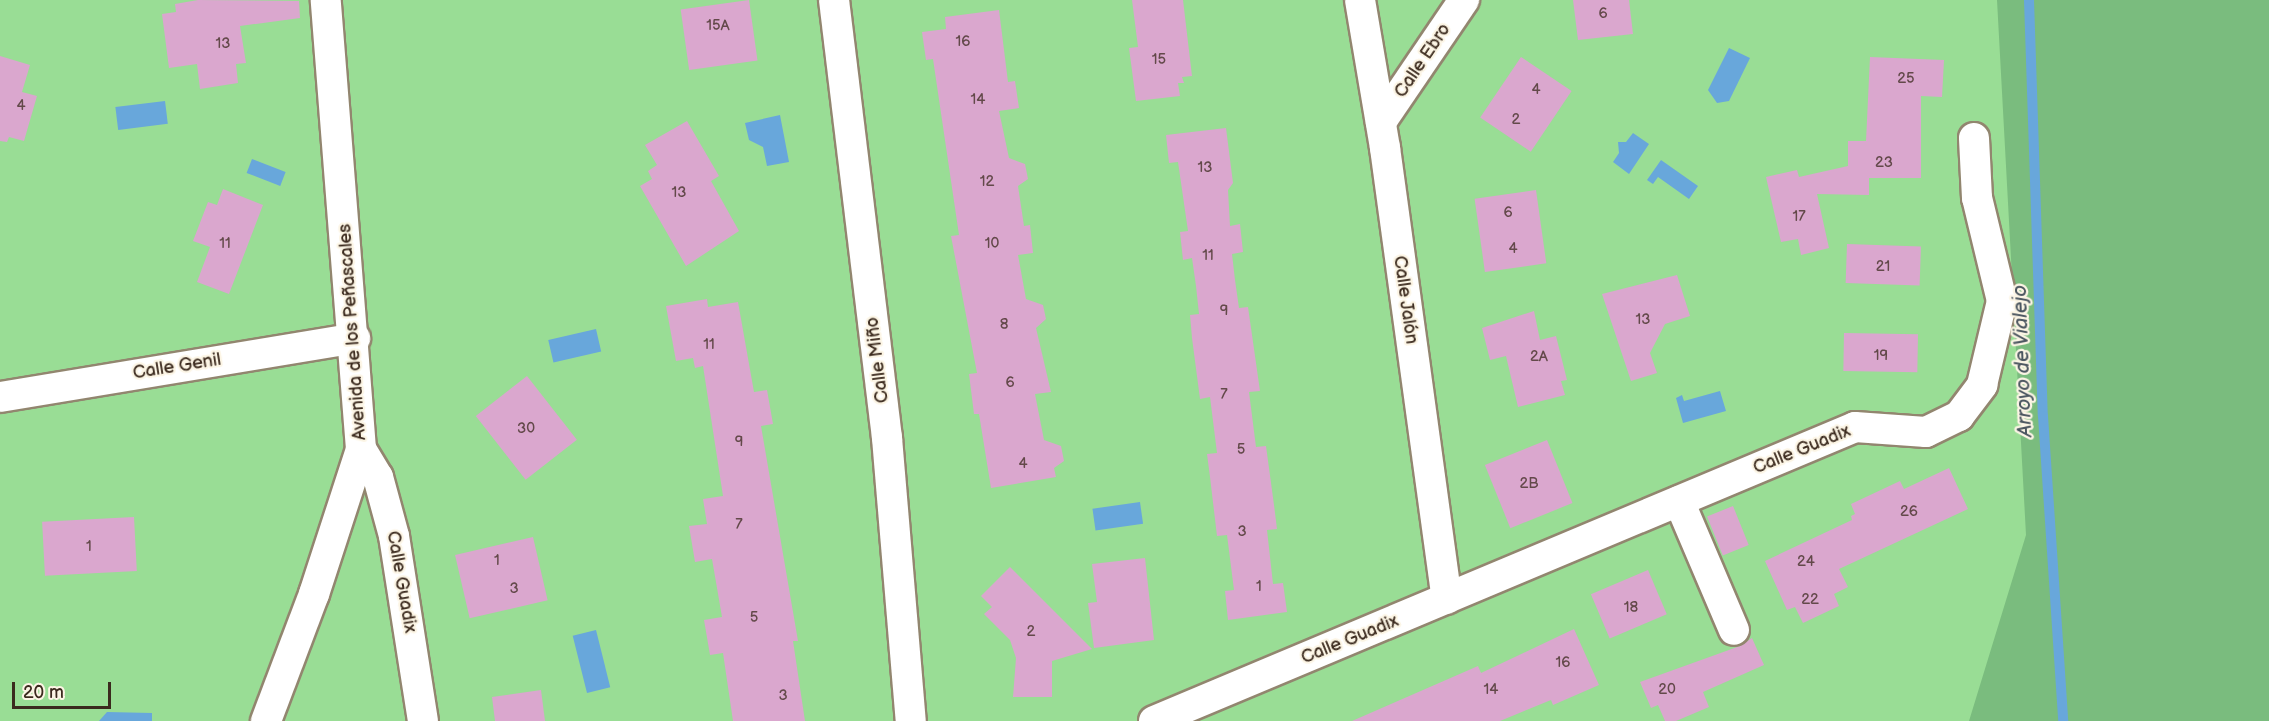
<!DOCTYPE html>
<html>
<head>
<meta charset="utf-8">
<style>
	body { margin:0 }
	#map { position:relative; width:2269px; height:721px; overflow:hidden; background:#e9e2c0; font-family:"Balsamiq Sans",sans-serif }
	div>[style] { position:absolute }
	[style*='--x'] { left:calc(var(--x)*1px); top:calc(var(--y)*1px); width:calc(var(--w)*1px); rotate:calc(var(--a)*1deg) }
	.green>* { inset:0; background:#99dd95; transform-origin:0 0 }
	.forest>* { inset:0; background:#7abc7e }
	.water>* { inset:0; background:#68a7db; transform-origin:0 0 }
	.stream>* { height:10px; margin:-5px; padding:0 5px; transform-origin:5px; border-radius:5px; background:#68a7db }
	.building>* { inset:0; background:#daa7ce; transform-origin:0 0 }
	.roads { filter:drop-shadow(2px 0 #92866f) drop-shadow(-2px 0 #92866f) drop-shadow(0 2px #92866f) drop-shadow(0 -2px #92866f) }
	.street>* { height:30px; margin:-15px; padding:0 15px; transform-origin:15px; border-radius:15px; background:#fff }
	span { translate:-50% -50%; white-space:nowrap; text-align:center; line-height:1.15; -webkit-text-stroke:4.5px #fcf5e5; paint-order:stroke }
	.number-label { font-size:15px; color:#63494a }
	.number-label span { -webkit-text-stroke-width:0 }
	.street-label { font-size:18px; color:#3b2a1e }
	.water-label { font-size:20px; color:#4b5660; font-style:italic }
	.scale { position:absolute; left:12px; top:682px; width:99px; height:27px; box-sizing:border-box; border:3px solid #3b2a1e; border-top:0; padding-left:8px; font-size:18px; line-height:21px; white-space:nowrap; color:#3b2a1e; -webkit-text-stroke:4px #fcf5e5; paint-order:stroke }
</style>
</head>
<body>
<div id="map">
	<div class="green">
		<i style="left:0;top:0;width:2269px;height:721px"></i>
	</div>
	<div class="forest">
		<i style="clip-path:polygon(1997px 0,2269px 0,2269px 721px,1969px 721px,2026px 535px)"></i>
	</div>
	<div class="water">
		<i style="clip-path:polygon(1729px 48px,1750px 58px,1729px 101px,1717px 103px,1708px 90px)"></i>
		<i style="left:165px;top:101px;width:23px;height:50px;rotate:83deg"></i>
		<i style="clip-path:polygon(780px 115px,789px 162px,767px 166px,763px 147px,749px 140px,745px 123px)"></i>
		<i style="clip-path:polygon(1633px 133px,1649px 144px,1629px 174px,1613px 162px,1619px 153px,1618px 142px,1626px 142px)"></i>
		<i style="left:252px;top:159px;width:36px;height:15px;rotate:21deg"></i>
		<i style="clip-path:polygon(1661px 160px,1698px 186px,1689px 199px,1658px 177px,1653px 184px,1647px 180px)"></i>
		<i style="left:596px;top:329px;width:23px;height:49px;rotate:77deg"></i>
		<i style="clip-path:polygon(1720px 391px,1726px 411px,1683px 423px,1676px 398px,1682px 395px,1684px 401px)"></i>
		<i style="left:1140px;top:502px;width:22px;height:48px;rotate:82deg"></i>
		<i style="left:596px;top:630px;width:59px;height:24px;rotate:76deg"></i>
		<i style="clip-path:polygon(107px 712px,152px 713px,152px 721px,99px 721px)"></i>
	</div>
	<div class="stream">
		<i style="--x:2029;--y:0;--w:416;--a:88.1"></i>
		<i style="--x:2043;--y:416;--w:306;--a:86.2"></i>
	</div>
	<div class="building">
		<i style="clip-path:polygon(198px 0,299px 1px,300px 18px,240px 26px,246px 63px,236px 64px,238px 83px,200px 89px,197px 64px,169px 68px,162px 14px,176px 12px,175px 4px)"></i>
		<i style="left:749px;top:0;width:61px;height:69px;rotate:82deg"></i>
		<i style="clip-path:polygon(1132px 0,1183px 0,1192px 76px,1182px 77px,1184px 83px,1178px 83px,1180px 96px,1136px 101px,1129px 48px,1138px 47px)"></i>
		<i style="clip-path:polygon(1573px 0,1629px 0,1633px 34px,1578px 40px)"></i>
		<i style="clip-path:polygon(999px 10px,1008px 82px,1015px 81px,1019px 108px,999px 111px,1009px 158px,1025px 164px,1028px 179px,1018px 186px,1024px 226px,1030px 225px,1033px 253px,1018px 255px,1026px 299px,1043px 305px,1046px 319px,1036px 328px,1051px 392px,1035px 394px,1044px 440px,1061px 446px,1064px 461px,1054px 468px,1056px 477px,991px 488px,979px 414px,974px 414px,969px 374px,977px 373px,951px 236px,959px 235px,933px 59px,926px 60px,922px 32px,946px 29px,945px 17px)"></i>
		<i style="clip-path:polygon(0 56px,30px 65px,22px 92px,37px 96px,24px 141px,9px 137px,7px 142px,0 141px)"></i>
		<i style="left:1521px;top:57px;width:61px;height:73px;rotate:34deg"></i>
		<i style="clip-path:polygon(1870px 57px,1944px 60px,1942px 97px,1921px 96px,1921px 178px,1869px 178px,1869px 195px,1817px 194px,1829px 248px,1801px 255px,1798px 239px,1781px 242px,1766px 177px,1797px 170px,1799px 177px,1848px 166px,1848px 141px,1866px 141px)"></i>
		<i style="clip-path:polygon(687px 121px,719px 176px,711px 181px,739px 231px,686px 266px,640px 186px,652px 179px,648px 171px,657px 165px,645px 145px)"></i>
		<i style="clip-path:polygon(1226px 128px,1233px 183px,1228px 190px,1230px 226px,1240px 224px,1243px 252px,1232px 254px,1235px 280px,1239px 308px,1248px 307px,1260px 391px,1249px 392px,1256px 447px,1266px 446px,1274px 505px,1277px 529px,1267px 530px,1273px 584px,1283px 583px,1287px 612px,1228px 620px,1225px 591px,1234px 590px,1227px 535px,1217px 536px,1210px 477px,1207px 454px,1217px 453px,1210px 397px,1200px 399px,1192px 338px,1190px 315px,1199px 314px,1196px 286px,1192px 258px,1183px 260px,1180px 232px,1188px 231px,1178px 162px,1169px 163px,1166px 135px)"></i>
		<i style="clip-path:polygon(223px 189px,263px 205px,229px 294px,197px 282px,210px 247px,193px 241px,208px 202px,217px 205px)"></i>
		<i style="left:1536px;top:190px;width:74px;height:62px;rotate:82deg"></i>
		<i style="left:1847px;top:244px;width:74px;height:39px;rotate:2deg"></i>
		<i style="clip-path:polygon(1677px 275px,1690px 316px,1665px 324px,1650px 353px,1657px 373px,1631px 381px,1602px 294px)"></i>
		<i style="clip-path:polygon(707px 299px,708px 307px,738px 302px,754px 392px,767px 390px,773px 424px,761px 426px,798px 641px,793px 641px,805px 721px,733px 721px,723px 653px,710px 655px,704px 620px,722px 617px,712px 559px,695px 562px,689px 526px,707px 524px,703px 499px,723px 496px,703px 366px,695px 368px,693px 358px,676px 361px,666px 306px)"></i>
		<i style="clip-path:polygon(1534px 311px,1540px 340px,1556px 336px,1567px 380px,1561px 381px,1565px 395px,1518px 407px,1506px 356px,1490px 360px,1482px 328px)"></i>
		<i style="left:1844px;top:333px;width:74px;height:38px;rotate:1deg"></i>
		<i style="left:527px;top:376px;width:81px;height:65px;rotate:52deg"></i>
		<i style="left:1547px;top:440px;width:68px;height:67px;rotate:68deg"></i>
		<i style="clip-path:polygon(1949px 468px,1968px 509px,1839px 569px,1848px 587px,1834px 594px,1839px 606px,1803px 623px,1795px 607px,1787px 610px,1765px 561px,1852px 520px,1851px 516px,1855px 514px,1851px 504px,1900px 481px,1904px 489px)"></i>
		<i style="left:1733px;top:506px;width:42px;height:28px;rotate:68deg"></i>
		<i style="left:134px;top:517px;width:54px;height:92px;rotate:87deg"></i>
		<i style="left:533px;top:537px;width:65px;height:80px;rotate:77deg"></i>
		<i style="clip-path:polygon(1145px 558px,1154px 640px,1094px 648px,1088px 603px,1097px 602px,1092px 564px)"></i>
		<i style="clip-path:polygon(1010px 567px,1092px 649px,1052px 661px,1052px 697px,1013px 697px,1016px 658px,1010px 640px,984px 614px,992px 607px,981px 596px)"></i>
		<i style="left:1648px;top:570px;width:48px;height:62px;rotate:67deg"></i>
		<i style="clip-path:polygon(1574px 629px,1599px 685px,1553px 705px,1551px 700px,1500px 721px,1352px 721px,1478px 666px,1481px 673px)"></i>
		<i style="clip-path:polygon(1752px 638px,1764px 665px,1703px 692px,1709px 707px,1676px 721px,1665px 721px,1658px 705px,1651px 708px,1640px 682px,1740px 646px)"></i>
		<i style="clip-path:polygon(541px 690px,545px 721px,495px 721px,492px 697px)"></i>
	</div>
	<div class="roads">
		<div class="street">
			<i style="--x:834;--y:0;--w:441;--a:83.1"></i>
			<i style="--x:887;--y:438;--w:284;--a:85.2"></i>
			<i style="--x:1360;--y:0;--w:150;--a:80.4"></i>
			<i style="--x:1385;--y:148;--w:455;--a:82.2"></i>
			<i style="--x:1381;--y:122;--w:148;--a:-55.8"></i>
			<i style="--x:0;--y:397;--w:360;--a:-9.4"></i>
			<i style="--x:361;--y:449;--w:33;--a:59"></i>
			<i style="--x:378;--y:477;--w:61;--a:74.8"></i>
			<i style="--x:394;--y:536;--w:187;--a:81.1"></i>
			<i style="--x:1679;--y:501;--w:140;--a:66.9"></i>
			<i style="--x:266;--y:721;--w:136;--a:-69.3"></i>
			<i style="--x:314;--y:594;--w:152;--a:-72"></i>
			<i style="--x:361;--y:449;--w:450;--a:-94.5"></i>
			<i style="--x:1154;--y:721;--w:760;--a:-22.75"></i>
			<i style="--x:1855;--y:427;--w:71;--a:4"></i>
			<i style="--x:1926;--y:432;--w:37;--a:-26"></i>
			<i style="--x:1959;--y:416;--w:39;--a:-53"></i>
			<i style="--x:1982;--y:385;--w:86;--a:-76.6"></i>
			<i style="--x:2002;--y:301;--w:106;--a:-103.6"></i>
			<i style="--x:1977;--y:198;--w:60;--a:-92.9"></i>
		</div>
	</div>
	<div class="number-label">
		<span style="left:1603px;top:14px">6</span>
		<span style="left:718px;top:26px">15A</span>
		<span style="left:963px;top:42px">16</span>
		<span style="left:223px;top:44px">13</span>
		<span style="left:1159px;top:60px">15</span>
		<span style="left:1906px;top:79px">25</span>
		<span style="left:1536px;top:90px">4</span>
		<span style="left:978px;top:100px">14</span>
		<span style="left:21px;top:106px">4</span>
		<span style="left:1516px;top:120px">2</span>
		<span style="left:1884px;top:163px">23</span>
		<span style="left:1205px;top:168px">13</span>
		<span style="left:987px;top:182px">12</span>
		<span style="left:679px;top:193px">13</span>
		<span style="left:1508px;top:213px">6</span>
		<span style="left:1799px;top:217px">17</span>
		<span style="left:225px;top:244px">11</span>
		<span style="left:992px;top:244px">10</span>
		<span style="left:1513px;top:249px">4</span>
		<span style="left:1208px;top:256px">11</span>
		<span style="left:1883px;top:267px">21</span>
		<span style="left:1224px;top:311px">9</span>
		<span style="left:1643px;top:320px">13</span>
		<span style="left:1004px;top:325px">8</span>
		<span style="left:709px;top:345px">11</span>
		<span style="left:1881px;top:356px">19</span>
		<span style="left:1539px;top:357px">2A</span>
		<span style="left:1010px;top:383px">6</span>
		<span style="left:1224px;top:395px">7</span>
		<span style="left:526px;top:429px">30</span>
		<span style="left:739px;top:442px">9</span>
		<span style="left:1241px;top:450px">5</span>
		<span style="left:1023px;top:464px">4</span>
		<span style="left:1529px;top:484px">2B</span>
		<span style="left:1909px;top:512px">26</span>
		<span style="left:739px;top:525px">7</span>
		<span style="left:1242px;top:532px">3</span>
		<span style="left:89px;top:547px">1</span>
		<span style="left:497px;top:561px">1</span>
		<span style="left:1806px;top:562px">24</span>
		<span style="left:1259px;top:587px">1</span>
		<span style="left:514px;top:589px">3</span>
		<span style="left:1810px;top:600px">22</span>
		<span style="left:1631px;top:608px">18</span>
		<span style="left:754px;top:618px">5</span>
		<span style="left:1031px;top:632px">2</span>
		<span style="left:1563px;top:663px">16</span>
		<span style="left:1491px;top:690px">14</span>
		<span style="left:1667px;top:690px">20</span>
		<span style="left:783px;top:696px">3</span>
	</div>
	<div class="street-label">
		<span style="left:1423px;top:61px;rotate:-56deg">Calle Ebro</span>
		<span style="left:1405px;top:300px;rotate:82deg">Calle Jalón</span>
		<span style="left:353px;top:332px;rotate:-94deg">Avenida de los Peñascales</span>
		<span style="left:878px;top:360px;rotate:-97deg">Calle Miño</span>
		<span style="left:177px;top:367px;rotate:-9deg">Calle Genil</span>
		<span style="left:1802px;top:450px;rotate:-22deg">Calle Guadix</span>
		<span style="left:401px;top:582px;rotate:80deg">Calle Guadix</span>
		<span style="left:1350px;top:640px;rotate:-22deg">Calle Guadix</span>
	</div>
	<div class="water-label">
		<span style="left:2023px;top:361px;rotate:-92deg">Arroyo de Vialejo</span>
	</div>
	<div class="scale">20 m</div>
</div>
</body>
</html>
